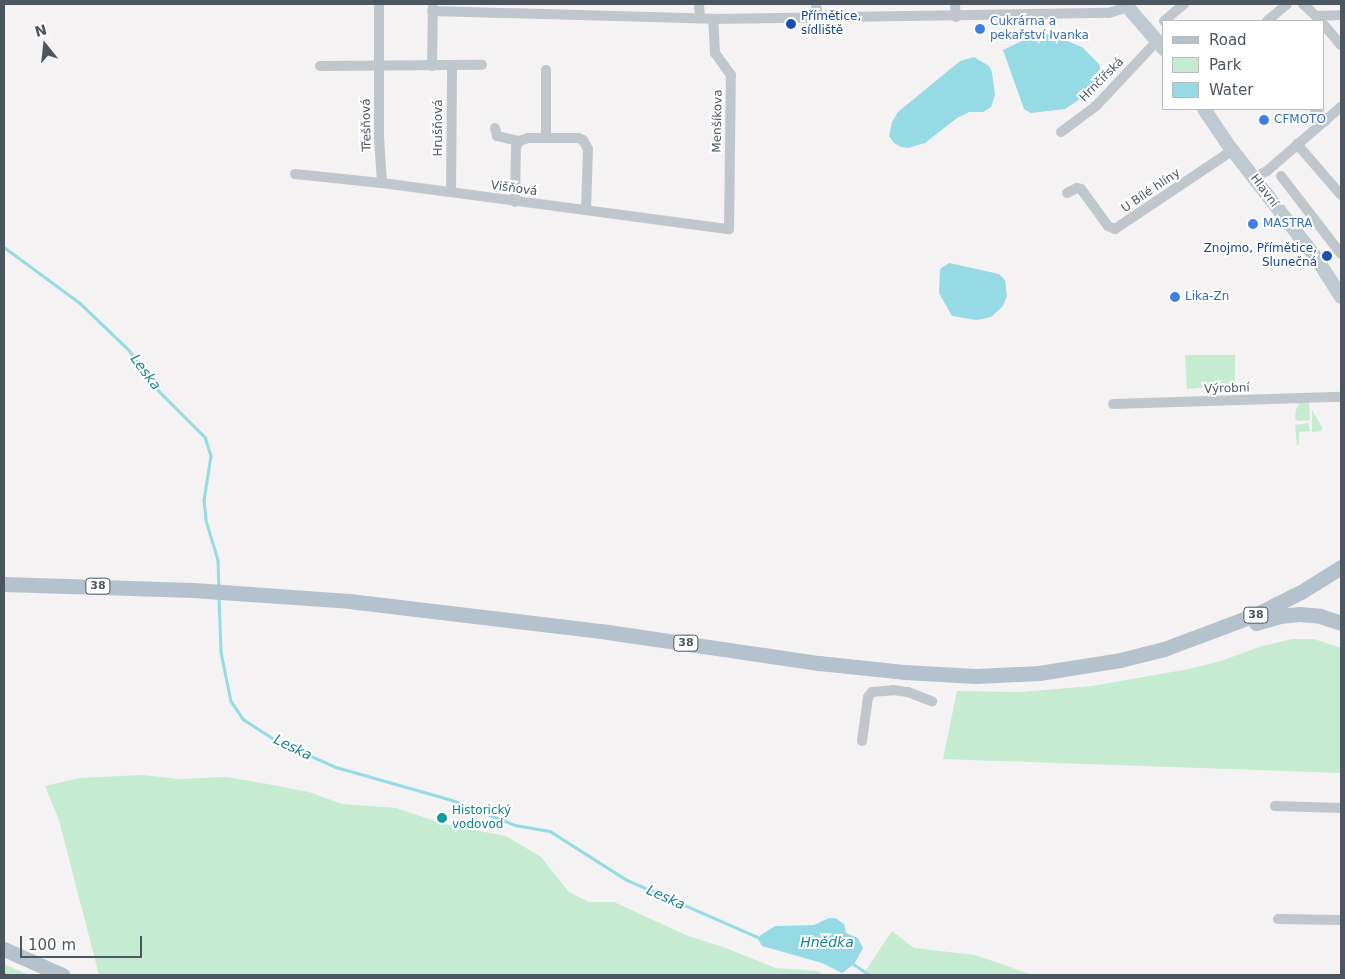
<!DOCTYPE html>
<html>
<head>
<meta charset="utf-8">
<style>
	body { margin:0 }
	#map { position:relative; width:1345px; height:979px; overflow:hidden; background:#f4f2f2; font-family:"DejaVu Sans",sans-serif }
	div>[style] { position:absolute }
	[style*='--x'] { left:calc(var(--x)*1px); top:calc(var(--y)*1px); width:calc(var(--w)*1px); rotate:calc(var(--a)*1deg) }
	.green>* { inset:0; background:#c5ecd1 }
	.water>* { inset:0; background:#96dae5 }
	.stream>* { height:2.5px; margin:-1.25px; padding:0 1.25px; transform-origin:1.25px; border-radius:1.25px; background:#96dae5 }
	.minor>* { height:10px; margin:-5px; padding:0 5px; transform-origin:5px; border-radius:5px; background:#bfc7cd }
	.secondary>* { height:14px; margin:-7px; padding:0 7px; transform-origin:7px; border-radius:7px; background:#bfc9d1 }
	.primary>* { height:15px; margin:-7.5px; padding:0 7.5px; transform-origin:7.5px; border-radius:7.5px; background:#b4c2cd }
	.dots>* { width:14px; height:14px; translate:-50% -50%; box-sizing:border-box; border:2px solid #fff; border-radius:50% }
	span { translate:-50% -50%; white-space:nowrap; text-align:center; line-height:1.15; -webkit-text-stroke:4px #fff; paint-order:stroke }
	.shield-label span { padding:1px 4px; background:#fff; border:1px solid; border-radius:4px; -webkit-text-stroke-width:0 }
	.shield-label { font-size:11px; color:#4b565e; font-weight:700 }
	.transit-label { font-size:12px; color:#164399 }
	.left { translate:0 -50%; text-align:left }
	.right { translate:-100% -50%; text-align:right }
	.shop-label { font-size:12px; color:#366cbe }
	.street-label { font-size:12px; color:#4b565e }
	.culture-label { font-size:12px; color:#0d838f }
	.water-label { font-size:14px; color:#188294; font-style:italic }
	.frame { position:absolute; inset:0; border:5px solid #4b565e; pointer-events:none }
	.legend { position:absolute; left:1162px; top:20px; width:162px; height:90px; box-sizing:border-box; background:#fff; border:1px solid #b7bbbf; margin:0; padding:6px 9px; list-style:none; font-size:15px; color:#4b565e }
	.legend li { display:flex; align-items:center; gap:10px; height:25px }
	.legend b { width:25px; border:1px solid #b7bbbf }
	.north { position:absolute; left:20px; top:20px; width:50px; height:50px; -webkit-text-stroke:4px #fff; paint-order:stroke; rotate:344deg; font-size:14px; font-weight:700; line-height:20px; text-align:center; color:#4b565e }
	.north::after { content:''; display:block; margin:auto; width:18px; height:22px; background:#4b565e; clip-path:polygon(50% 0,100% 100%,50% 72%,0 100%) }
	.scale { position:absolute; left:20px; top:936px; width:122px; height:22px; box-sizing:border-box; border:2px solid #4b565e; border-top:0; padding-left:6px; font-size:15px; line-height:18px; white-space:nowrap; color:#4b565e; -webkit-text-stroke:4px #fff; paint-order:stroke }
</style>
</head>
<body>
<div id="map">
	<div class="green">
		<i style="clip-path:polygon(1185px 355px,1235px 355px,1235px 385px,1187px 389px)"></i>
		<i style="clip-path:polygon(1300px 402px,1309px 402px,1310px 420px,1298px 421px,1295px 419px,1296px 410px)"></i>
		<i style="clip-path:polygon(1312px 410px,1322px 427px,1322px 431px,1312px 432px)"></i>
		<i style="clip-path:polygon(1308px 423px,1310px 431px,1299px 432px,1299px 445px,1297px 445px,1295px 425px)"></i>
		<i style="clip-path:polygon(1292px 639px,1314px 639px,1341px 648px,1341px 773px,943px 759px,957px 691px,1021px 692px,1092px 686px,1189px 669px,1221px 661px,1262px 646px)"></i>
		<i style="clip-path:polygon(142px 775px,179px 779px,226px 777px,262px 783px,309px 792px,342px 804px,396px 808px,444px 824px,506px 836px,541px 857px,569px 892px,589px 902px,614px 902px,688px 936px,726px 948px,776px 968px,817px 971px,824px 975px,99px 975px,59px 820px,45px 786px,79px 778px)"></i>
		<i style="clip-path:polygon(892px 931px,914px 948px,975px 955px,1033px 975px,863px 975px)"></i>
		<i style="clip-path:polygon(4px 964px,29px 975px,4px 975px)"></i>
	</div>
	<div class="water">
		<i style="clip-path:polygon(1049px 34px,1082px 47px,1099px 64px,1102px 76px,1096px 88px,1065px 109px,1031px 113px,1024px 109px,1003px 50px,1030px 37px)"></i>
		<i style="clip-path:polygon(974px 57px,989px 66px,992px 72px,995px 95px,991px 107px,983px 112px,969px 112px,957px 118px,925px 143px,908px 148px,901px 147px,894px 143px,889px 136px,892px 122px,898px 112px,960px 61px)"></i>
		<i style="clip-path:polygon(949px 263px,999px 274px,1005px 280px,1007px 296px,1003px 306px,991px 317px,977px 320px,952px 316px,939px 293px,940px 269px)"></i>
		<i style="clip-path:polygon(829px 918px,835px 918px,844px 924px,846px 933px,858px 938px,863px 948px,854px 964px,842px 973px,822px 963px,762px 946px,758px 939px,761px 935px,775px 926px,814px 925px)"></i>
	</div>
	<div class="stream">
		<i style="--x:4;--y:247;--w:94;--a:36.4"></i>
		<i style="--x:80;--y:303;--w:68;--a:43.8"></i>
		<i style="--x:129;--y:350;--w:45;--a:54.9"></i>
		<i style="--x:155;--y:387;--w:71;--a:45"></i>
		<i style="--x:205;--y:437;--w:20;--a:72"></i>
		<i style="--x:211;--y:456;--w:45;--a:99"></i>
		<i style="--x:204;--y:500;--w:20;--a:84"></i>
		<i style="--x:206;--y:520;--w:42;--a:73.3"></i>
		<i style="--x:218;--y:560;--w:26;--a:88"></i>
		<i style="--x:219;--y:597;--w:55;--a:87.9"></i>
		<i style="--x:221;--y:652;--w:50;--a:78.5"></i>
		<i style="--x:231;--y:701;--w:22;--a:56"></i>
		<i style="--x:243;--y:719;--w:40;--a:32.9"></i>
		<i style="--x:277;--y:741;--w:64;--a:23.8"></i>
		<i style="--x:336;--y:767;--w:121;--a:15.9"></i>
		<i style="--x:452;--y:800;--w:68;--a:21.6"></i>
		<i style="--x:515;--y:825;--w:36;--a:10"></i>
		<i style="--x:550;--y:831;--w:91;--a:32.5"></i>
		<i style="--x:627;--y:880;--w:145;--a:23.6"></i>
		<i style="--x:852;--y:963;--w:22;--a:34"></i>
	</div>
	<div class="minor">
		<i style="--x:379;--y:4;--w:133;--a:90"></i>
		<i style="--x:379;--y:137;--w:46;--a:86.3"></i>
		<i style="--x:699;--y:4;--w:14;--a:86"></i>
		<i style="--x:816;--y:4;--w:13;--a:81"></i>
		<i style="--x:955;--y:4;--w:13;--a:86"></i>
		<i style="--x:1303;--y:4;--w:23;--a:43"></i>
		<i style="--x:432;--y:11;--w:281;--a:1.6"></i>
		<i style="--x:713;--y:19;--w:396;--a:-0.9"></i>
		<i style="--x:1109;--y:13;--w:19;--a:-18"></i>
		<i style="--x:1316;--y:16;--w:25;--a:-2"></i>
		<i style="--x:1164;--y:21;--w:26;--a:-40"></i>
		<i style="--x:1267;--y:21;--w:26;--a:-40"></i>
		<i style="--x:1324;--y:25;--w:26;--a:50"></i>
		<i style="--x:320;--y:66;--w:162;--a:-0.4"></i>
		<i style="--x:432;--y:66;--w:61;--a:-89.1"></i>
		<i style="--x:546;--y:70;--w:67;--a:90"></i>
		<i style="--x:1315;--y:109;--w:16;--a:50"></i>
		<i style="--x:495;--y:128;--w:8;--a:76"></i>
		<i style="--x:497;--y:136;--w:23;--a:13"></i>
		<i style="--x:1061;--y:132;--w:44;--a:-36.6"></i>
		<i style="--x:1096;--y:106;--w:89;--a:-46.8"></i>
		<i style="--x:1297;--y:144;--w:67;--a:49.2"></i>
		<i style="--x:295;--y:174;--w:87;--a:5.9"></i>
		<i style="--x:382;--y:183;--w:350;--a:7.6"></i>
		<i style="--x:729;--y:229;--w:154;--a:-89.3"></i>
		<i style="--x:731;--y:75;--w:27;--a:-126"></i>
		<i style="--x:715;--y:53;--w:34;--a:-93"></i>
		<i style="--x:1281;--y:176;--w:98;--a:52.4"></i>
		<i style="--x:1254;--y:178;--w:15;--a:-28"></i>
		<i style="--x:1267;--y:171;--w:98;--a:-40.9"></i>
		<i style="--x:451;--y:192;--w:127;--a:-89.5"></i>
		<i style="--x:1067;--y:193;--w:11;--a:-27"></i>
		<i style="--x:1077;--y:188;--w:4;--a:14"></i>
		<i style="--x:1081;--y:189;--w:46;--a:53.9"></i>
		<i style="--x:1108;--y:226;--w:8;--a:23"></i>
		<i style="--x:1115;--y:229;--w:142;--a:-33.8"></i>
		<i style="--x:515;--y:202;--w:55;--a:-89"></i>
		<i style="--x:516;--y:147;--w:7;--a:-63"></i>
		<i style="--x:519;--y:141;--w:9;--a:-18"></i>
		<i style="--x:528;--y:138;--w:50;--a:0"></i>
		<i style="--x:578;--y:138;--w:5;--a:22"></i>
		<i style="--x:583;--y:140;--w:10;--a:61"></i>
		<i style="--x:588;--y:149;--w:61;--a:91.9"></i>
		<i style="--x:1113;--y:404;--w:228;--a:-1.8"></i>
		<i style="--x:862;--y:741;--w:44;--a:-82.2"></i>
		<i style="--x:868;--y:697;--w:6;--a:-51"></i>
		<i style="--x:872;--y:692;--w:21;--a:-5"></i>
		<i style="--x:893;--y:690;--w:15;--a:8"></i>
		<i style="--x:908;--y:692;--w:26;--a:21"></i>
		<i style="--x:1275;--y:806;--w:66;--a:1.7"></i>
		<i style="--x:1278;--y:919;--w:63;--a:0.9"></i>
	</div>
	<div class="secondary">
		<i style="--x:1125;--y:4;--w:60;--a:49.1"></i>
		<i style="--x:1204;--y:109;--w:40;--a:56"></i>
		<i style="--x:1226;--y:142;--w:148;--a:52.1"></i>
		<i style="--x:1317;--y:259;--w:45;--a:57.7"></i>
	</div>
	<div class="primary">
		<i style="--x:4;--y:584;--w:189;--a:1.8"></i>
		<i style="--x:193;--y:590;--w:156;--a:4"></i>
		<i style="--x:349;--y:601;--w:254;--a:6.8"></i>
		<i style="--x:601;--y:631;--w:220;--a:8.4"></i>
		<i style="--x:819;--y:663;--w:85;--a:6"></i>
		<i style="--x:904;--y:672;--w:72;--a:3.2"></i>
		<i style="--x:976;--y:676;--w:63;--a:-2.7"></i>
		<i style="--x:1039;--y:673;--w:82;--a:-9.1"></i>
		<i style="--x:1120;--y:660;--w:45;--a:-14"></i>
		<i style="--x:1164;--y:649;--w:99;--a:-20.6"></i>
		<i style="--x:1257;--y:614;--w:49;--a:-26.6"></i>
		<i style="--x:1301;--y:592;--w:47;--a:-32"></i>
		<i style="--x:1256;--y:623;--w:25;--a:-16"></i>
		<i style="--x:1280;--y:616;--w:19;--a:-6"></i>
		<i style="--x:1299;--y:614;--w:21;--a:5"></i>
		<i style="--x:1320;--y:616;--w:22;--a:18"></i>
		<i style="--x:4;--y:949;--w:64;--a:24.1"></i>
	</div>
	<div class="dots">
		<i style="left:791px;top:24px;background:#1a4fb4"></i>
		<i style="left:980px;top:29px;background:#3f7fe0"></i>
		<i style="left:1264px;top:120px;background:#3f7fe0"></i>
		<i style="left:1253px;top:224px;background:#3f7fe0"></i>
		<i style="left:1327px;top:256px;background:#1a4fb4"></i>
		<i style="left:1175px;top:297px;background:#3f7fe0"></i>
		<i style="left:442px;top:818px;background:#0f9aa8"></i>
	</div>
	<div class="shield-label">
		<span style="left:98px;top:586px">38</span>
		<span style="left:1256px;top:615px">38</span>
		<span style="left:686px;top:643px">38</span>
	</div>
	<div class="transit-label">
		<span class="left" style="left:801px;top:24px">Přímětice,<br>sídliště</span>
		<span class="right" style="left:1317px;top:256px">Znojmo, Přímětice,<br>Slunečná</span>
	</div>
	<div class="shop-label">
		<span class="left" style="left:990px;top:29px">Cukrárna a<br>pekařství Ivanka</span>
		<span class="left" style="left:1274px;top:120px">CFMOTO</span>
		<span class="left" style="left:1263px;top:224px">MASTRA</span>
		<span class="left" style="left:1185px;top:297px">Lika-Zn</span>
	</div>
	<div class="street-label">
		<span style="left:1102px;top:80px;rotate:-45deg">Hrnčířská</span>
		<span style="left:718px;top:121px;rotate:-89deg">Menšíkova</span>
		<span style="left:367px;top:125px;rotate:-91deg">Třešňová</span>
		<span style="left:439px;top:128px;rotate:-90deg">Hrušňová</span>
		<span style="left:514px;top:189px;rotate:8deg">Višňová</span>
		<span style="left:1151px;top:191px;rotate:-34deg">U Bílé hlíny</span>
		<span style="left:1264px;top:191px;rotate:53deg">Hlavní</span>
		<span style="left:1227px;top:389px;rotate:-2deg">Výrobní</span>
	</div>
	<div class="culture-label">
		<span class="left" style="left:452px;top:818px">Historický<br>vodovod</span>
	</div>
	<div class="water-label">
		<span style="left:146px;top:372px;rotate:53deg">Leska</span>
		<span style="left:293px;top:747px;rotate:26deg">Leska</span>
		<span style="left:666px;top:897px;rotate:24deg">Leska</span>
		<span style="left:827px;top:942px">Hnědka</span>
	</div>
	<div class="frame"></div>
	<ul class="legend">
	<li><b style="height:6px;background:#b4c2cd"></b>Road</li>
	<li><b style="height:14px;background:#c5ecd1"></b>Park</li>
	<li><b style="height:14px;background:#96dae5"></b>Water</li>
	</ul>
	<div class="north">N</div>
	<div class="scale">100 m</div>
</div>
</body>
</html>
